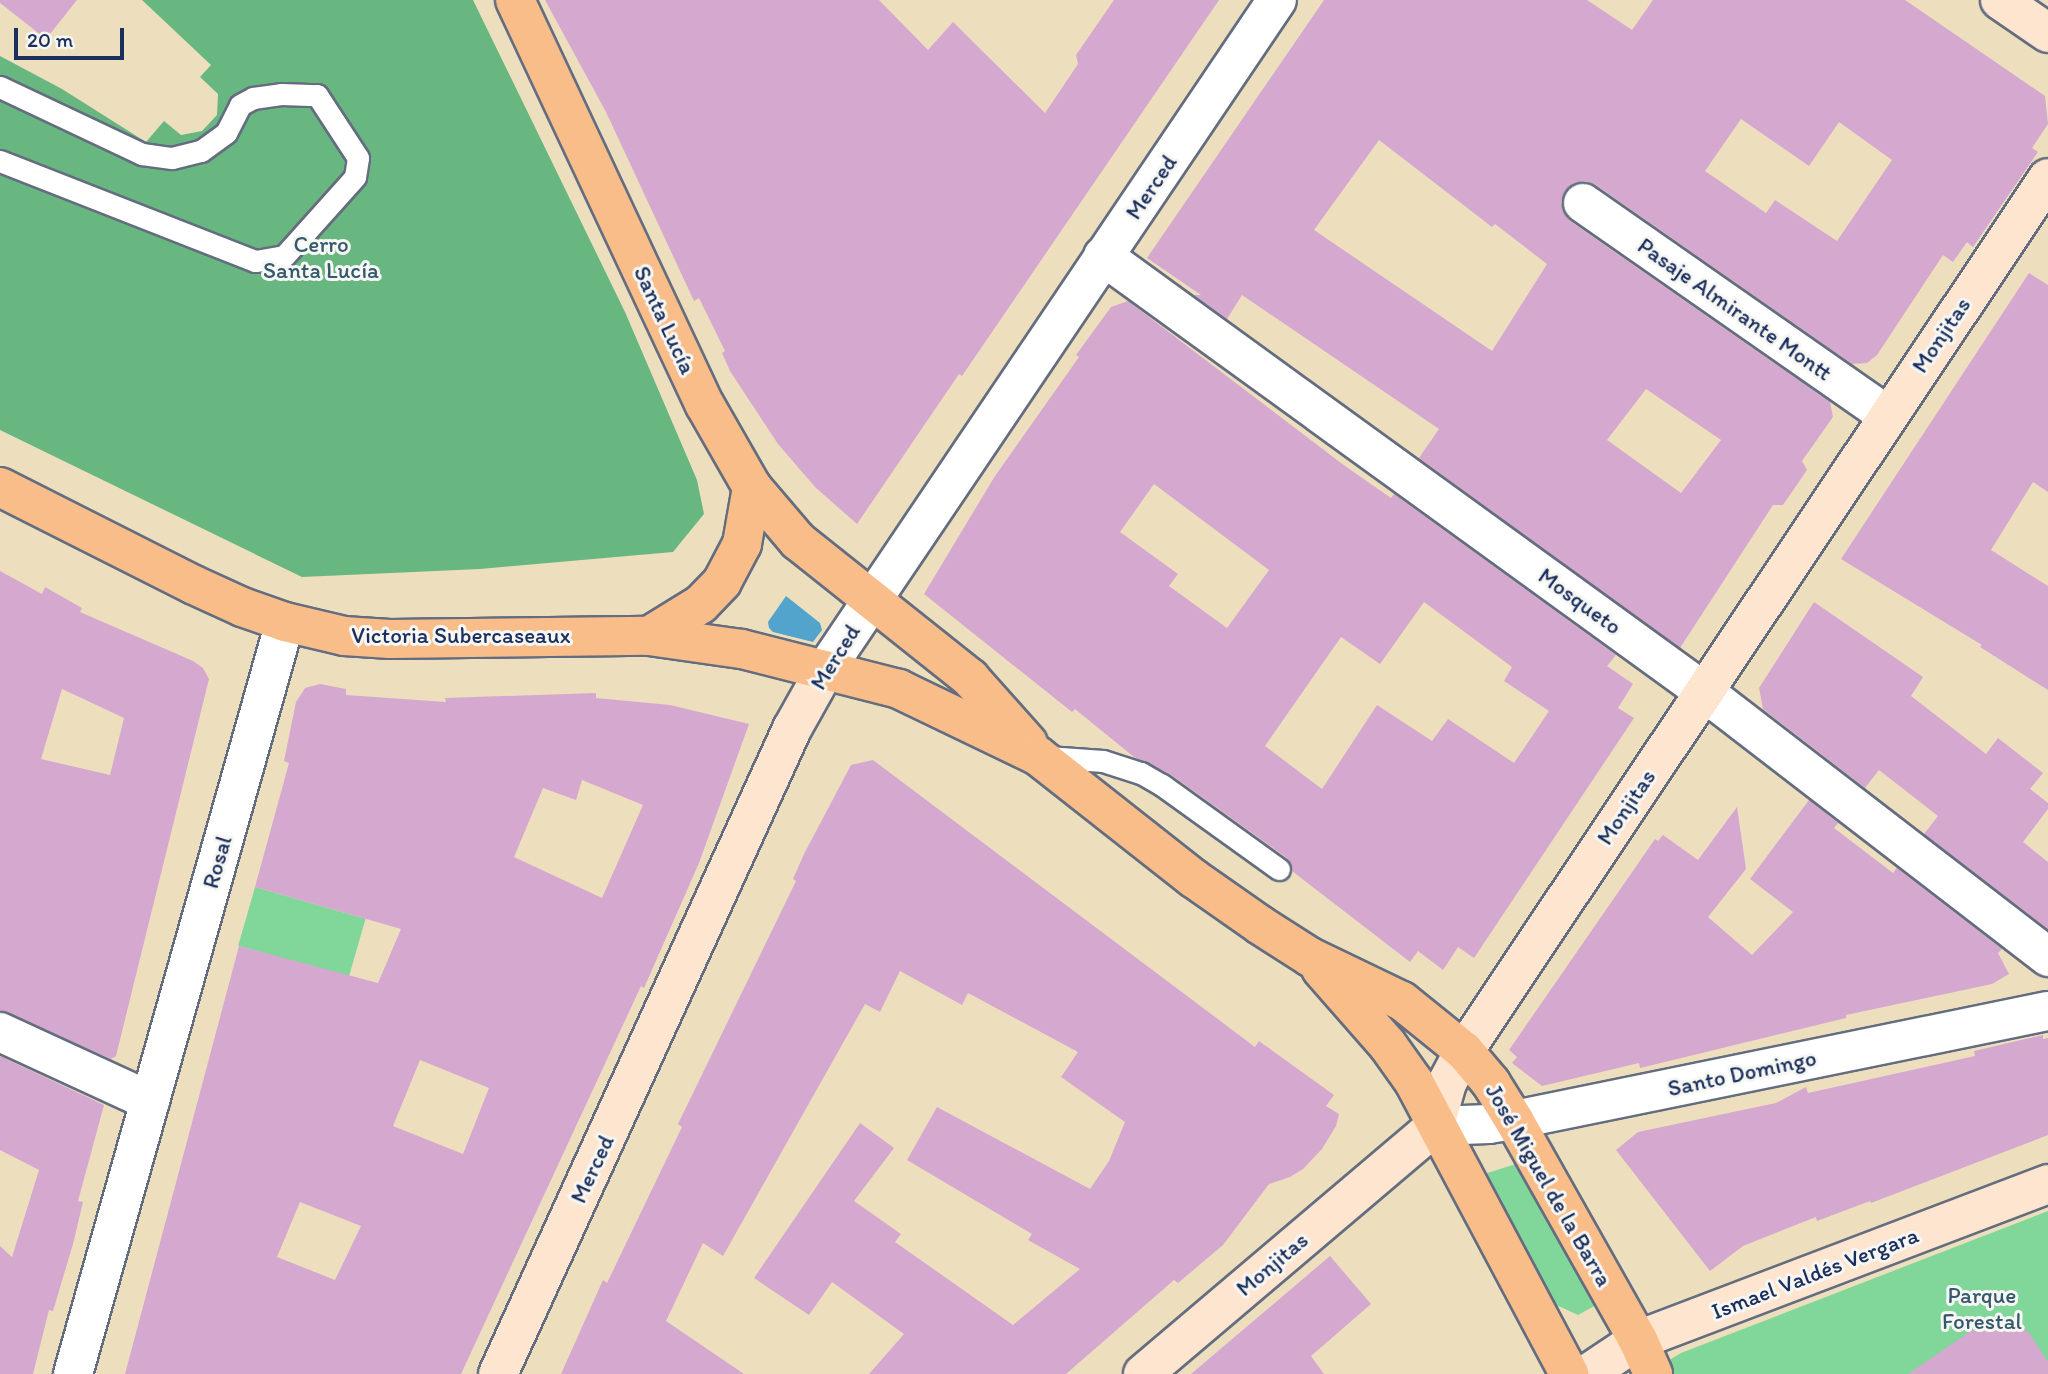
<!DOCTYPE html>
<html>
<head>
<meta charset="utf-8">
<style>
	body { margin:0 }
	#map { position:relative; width:2048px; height:1374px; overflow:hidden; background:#eddfbd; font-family:Itim,sans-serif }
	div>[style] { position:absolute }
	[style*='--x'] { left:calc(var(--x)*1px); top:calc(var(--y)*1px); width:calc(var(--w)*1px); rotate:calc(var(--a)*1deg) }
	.green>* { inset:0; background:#81d699; transform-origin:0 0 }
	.forest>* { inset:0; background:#68b781 }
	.water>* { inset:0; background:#52a4cd }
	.building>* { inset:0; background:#d5a8d0 }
	.roads { filter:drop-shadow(2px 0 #646d7f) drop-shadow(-2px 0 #646d7f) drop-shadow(0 2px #646d7f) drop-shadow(0 -2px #646d7f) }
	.lane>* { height:21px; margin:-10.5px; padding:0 10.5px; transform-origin:10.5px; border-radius:10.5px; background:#fff }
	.street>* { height:38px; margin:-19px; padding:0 19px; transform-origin:19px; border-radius:19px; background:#fff }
	.secondary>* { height:38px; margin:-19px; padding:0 19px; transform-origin:19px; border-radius:19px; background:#fde5d0 }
	.primary>* { height:38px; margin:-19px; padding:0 19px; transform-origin:19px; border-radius:19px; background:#f9bd89 }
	span { translate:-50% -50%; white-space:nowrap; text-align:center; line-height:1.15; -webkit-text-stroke:6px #f6f6f2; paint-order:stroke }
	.street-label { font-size:23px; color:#1b2f5e }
	.park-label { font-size:23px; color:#34596d }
	.scale { position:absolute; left:14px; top:28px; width:110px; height:32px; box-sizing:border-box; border:4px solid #1b2f5e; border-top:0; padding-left:9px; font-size:21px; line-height:24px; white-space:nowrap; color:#1b2f5e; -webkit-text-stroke:5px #f6f6f2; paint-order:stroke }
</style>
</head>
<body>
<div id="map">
	<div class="green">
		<i style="left:255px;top:887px;width:115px;height:61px;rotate:16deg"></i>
		<i style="clip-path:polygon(1519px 1163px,1598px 1304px,1578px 1315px,1552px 1303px,1481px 1175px)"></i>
		<i style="clip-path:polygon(2048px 1211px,2048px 1374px,1646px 1374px,1681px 1353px)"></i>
	</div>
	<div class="forest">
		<i style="clip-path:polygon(142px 0,473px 0,625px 312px,697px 480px,704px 514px,673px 552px,480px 569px,302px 577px,0 430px,0 56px,62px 89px,146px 142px,164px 121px,181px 135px,202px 131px,217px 115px,218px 94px,200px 77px,211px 65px)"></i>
	</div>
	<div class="water">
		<i style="clip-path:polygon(786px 596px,820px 623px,822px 630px,813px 642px,773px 632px,769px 628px,768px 622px)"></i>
	</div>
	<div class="building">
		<i style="clip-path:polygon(0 0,77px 0,46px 39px,0 3px)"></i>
		<i style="clip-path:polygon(545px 0,879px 0,928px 50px,953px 22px,1045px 113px,1078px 64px,1076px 55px,1114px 0,1219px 0,962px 376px,959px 374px,857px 524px,815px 487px,778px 444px,730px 371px,722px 353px,725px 351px,699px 298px,694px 301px,606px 112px)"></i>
		<i style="clip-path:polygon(evenodd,1324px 0,1587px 0,1632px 30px,1653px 0,1905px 0,2045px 96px,2048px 124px,2032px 148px,2038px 152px,1973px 247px,1967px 242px,1953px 262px,1943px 255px,1877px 355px,1867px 363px,1852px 364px,1596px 185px,1586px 181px,1574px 183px,1565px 191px,1561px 202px,1563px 212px,1570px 221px,1830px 402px,1833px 417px,1802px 461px,1807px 470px,1783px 505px,1773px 505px,1680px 648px,1419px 458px,1439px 429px,1242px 295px,1227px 319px,1194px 295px,1201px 295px,1147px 258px,1324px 0,1741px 119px,1809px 166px,1839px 122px,1892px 160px,1837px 241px,1775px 200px,1766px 213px,1705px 171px,1741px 119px,1324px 0,1379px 140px,1492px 227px,1495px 224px,1547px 264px,1492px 351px,1314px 230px,1379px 140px,1324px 0,1646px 389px,1721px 440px,1681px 493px,1607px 440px,1646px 389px)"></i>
		<i style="clip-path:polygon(2029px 273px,2048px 285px,2048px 492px,2033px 482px,1991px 550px,2048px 586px,2048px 690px,1980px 647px,1982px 645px,1841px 559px)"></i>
		<i style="clip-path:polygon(evenodd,1128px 301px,1345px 466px,1391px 498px,1394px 494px,1616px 655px,1607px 666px,1633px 684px,1618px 708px,1634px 718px,1474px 958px,1458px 947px,1443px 970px,1418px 951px,1410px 962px,1292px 871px,1287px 858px,1170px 774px,1134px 757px,1075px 709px,1072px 712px,924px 594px,995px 476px,1079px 357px,1076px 355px,1111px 307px,1128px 301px,1154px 484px,1269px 570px,1227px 628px,1169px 586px,1178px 574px,1120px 532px,1154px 484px,1128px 301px,1424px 602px,1512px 667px,1504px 681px,1549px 711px,1514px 763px,1448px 719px,1432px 741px,1377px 705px,1322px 789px,1265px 746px,1341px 637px,1380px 664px,1424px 602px)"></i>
		<i style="clip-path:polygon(evenodd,0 571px,42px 594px,45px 587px,82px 608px,80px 612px,193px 661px,203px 668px,209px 679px,116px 1056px,111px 1059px,0 1010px,0 571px,62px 689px,124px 718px,110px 775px,41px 759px,62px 689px)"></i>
		<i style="clip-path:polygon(1814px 602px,1923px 677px,1911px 696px,1986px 754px,1998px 738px,2043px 773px,2030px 789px,2048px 803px,2048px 809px,2023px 842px,2048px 862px,2048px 929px,1924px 834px,1938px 816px,1879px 770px,1865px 788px,1763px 709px,1759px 688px)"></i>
		<i style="clip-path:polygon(evenodd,320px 684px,346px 689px,346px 695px,446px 702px,445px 698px,596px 693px,596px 698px,670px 705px,749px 724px,699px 863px,644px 988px,641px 986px,461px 1374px,125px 1374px,239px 946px,378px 983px,401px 929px,255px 887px,289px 763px,284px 761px,296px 702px,305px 688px,320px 684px,582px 780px,643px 805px,602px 898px,514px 857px,543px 788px,576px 800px,582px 780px,320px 684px,420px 1060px,489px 1088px,463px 1154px,393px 1126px,420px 1060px,320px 684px,300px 1202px,361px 1226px,335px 1280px,277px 1257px,300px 1202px)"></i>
		<i style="clip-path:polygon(873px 760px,1255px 1047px,1259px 1041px,1334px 1095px,1326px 1106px,1339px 1114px,1336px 1126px,1322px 1149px,1303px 1169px,1290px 1177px,1269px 1184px,1223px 1245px,1178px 1283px,1174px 1280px,1066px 1374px,869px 1374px,904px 1334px,832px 1282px,809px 1315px,754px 1278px,860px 1123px,894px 1148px,854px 1201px,901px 1234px,895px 1242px,1013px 1325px,1080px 1269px,1028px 1240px,1032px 1234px,907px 1160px,937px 1107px,1090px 1189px,1109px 1161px,1125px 1122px,1061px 1077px,1078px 1052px,968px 993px,962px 1005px,900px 971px,880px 1012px,865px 1004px,723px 1256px,703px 1243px,666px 1321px,744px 1374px,561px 1374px,603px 1280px,607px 1283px,682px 1127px,678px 1124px,796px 881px,793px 879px,804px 854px,851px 765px)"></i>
		<i style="clip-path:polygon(1809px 800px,1838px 823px,1834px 828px,1893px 873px,1897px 868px,2002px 949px,1998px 953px,2009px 974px,1992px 984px,1846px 1015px,1846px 1018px,1640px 1068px,1639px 1063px,1542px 1086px,1512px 1063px,1517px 1057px,1509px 1050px,1655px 839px,1658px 841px,1663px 835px,1698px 860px,1737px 807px,1746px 869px,1708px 917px,1752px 955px,1793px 912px,1750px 879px)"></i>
		<i style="clip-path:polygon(2043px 1035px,2043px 1039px,2048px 1038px,2048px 1135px,1871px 1203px,1870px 1201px,1817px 1221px,1816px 1217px,1743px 1246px,1710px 1271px,1616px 1150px,1638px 1132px,1776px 1103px,1806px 1087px,1808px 1093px,1975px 1056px,1974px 1051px)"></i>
		<i style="clip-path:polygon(0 1056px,104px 1105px,78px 1201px,83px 1202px,73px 1244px,53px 1311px,49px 1310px,33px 1374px,0 1374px,0 1246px,12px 1257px,39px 1170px,0 1150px)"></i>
		<i style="clip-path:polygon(1330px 1256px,1371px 1304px,1311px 1356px,1324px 1374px,1191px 1374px)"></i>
		<i style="clip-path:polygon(2004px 1317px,2013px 1319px,2029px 1333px,2048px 1362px,2048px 1374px,1908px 1374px,1987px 1320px)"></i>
	</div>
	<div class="roads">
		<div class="lane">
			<i style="--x:0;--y:87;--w:157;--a:25.3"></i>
			<i style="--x:142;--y:154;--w:30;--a:8"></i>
			<i style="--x:172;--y:158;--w:30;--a:-14"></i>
			<i style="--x:201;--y:151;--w:31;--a:-36"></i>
			<i style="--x:226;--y:133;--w:31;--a:-63"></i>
			<i style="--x:240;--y:105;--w:15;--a:-28"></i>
			<i style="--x:253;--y:98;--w:28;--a:-8"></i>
			<i style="--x:281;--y:94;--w:36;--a:2"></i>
			<i style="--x:317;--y:95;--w:75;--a:56.9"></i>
			<i style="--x:358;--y:158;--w:19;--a:99"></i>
			<i style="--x:355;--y:177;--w:106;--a:131.9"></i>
			<i style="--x:284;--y:256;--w:29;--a:170"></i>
			<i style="--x:255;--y:261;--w:274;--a:-158.6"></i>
			<i style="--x:1047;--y:757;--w:56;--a:4.1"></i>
			<i style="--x:1103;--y:761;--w:40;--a:18"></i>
			<i style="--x:1141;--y:773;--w:24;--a:30"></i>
			<i style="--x:1162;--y:785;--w:144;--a:35.7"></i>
		</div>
		<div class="street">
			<i style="--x:1583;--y:203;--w:371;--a:34.9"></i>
			<i style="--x:1103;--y:256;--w:741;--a:35.94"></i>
			<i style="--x:1703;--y:691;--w:436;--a:37.6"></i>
			<i style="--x:825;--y:670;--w:808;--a:-56"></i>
			<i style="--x:0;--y:1032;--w:165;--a:24.7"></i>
			<i style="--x:1435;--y:1126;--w:54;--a:-2.1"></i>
			<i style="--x:1489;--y:1124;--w:25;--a:-9"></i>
			<i style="--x:1514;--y:1120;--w:545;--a:-11.54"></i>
			<i style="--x:73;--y:1374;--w:781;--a:-74.26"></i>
		</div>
		<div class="secondary">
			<i style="--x:2000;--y:0;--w:58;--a:34.5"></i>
			<i style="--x:498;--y:1374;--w:709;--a:-65.5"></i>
			<i style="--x:792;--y:729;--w:68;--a:-60.8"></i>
			<i style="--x:1143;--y:1374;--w:383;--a:-40.3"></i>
			<i style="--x:1435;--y:1126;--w:45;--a:-74.4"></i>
			<i style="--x:1447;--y:1083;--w:36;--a:-62"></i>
			<i style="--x:1464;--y:1051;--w:1050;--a:-56.22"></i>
			<i style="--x:1587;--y:1374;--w:61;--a:-33.7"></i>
			<i style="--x:1638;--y:1340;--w:439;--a:-20.8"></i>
		</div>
		<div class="primary">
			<i style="--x:515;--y:0;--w:447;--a:64.9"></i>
			<i style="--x:705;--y:405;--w:95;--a:60.2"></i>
			<i style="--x:752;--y:487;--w:71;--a:49.6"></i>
			<i style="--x:798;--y:541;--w:220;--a:38.5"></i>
			<i style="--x:970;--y:678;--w:87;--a:48.3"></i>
			<i style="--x:0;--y:487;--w:217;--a:26.8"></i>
			<i style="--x:194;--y:585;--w:53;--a:24.6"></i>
			<i style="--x:242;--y:607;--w:46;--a:19.2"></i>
			<i style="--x:285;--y:622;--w:61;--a:13.3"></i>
			<i style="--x:344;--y:636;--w:46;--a:3.7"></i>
			<i style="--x:390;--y:639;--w:259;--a:-0.7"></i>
			<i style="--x:649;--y:636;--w:94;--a:8"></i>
			<i style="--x:742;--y:649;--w:162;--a:14.3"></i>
			<i style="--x:899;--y:689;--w:154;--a:25.7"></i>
			<i style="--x:1038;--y:756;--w:197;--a:38.2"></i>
			<i style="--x:1193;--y:878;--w:82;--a:35"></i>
			<i style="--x:1260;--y:925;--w:59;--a:32.6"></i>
			<i style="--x:1310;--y:957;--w:102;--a:25.6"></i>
			<i style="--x:1402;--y:1001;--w:80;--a:38.9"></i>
			<i style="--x:1464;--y:1051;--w:42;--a:49.8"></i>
			<i style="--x:1491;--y:1083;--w:44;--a:58.1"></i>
			<i style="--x:1514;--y:1120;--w:253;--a:60.6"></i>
			<i style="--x:1638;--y:1340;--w:37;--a:66"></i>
			<i style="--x:649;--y:636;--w:61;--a:-31.6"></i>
			<i style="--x:701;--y:604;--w:30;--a:-46"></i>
			<i style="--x:722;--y:582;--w:43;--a:-62.2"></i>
			<i style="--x:742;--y:544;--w:58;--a:-80"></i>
			<i style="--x:1321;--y:969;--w:100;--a:48.7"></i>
			<i style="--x:1387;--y:1044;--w:47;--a:54.6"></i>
			<i style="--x:1414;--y:1082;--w:331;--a:62"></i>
		</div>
	</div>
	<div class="street-label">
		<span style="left:1151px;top:187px;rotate:-56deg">Merced</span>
		<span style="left:1735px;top:309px;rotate:35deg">Pasaje Almirante Montt</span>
		<span style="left:665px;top:320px;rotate:65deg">Santa Lucía</span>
		<span style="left:1941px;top:335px;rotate:-56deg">Monjitas</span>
		<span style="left:1580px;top:601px;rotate:36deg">Mosqueto</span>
		<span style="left:461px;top:635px">Victoria Subercaseaux</span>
		<span style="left:835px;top:657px;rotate:-58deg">Merced</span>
		<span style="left:1626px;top:807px;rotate:-56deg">Monjitas</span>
		<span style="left:217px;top:862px;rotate:-74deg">Rosal</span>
		<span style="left:1742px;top:1073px;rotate:-12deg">Santo Domingo</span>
		<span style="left:592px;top:1169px;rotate:-65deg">Merced</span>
		<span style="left:1549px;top:1185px;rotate:60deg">José Miguel de la Barra</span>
		<span style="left:1272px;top:1264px;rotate:-40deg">Monjitas</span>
		<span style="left:1815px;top:1273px;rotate:-21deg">Ismael Valdés Vergara</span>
	</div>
	<div class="park-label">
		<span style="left:321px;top:257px">Cerro<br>Santa Lucía</span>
		<span style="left:1982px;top:1308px">Parque<br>Forestal</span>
	</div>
	<div class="scale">20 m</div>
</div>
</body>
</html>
